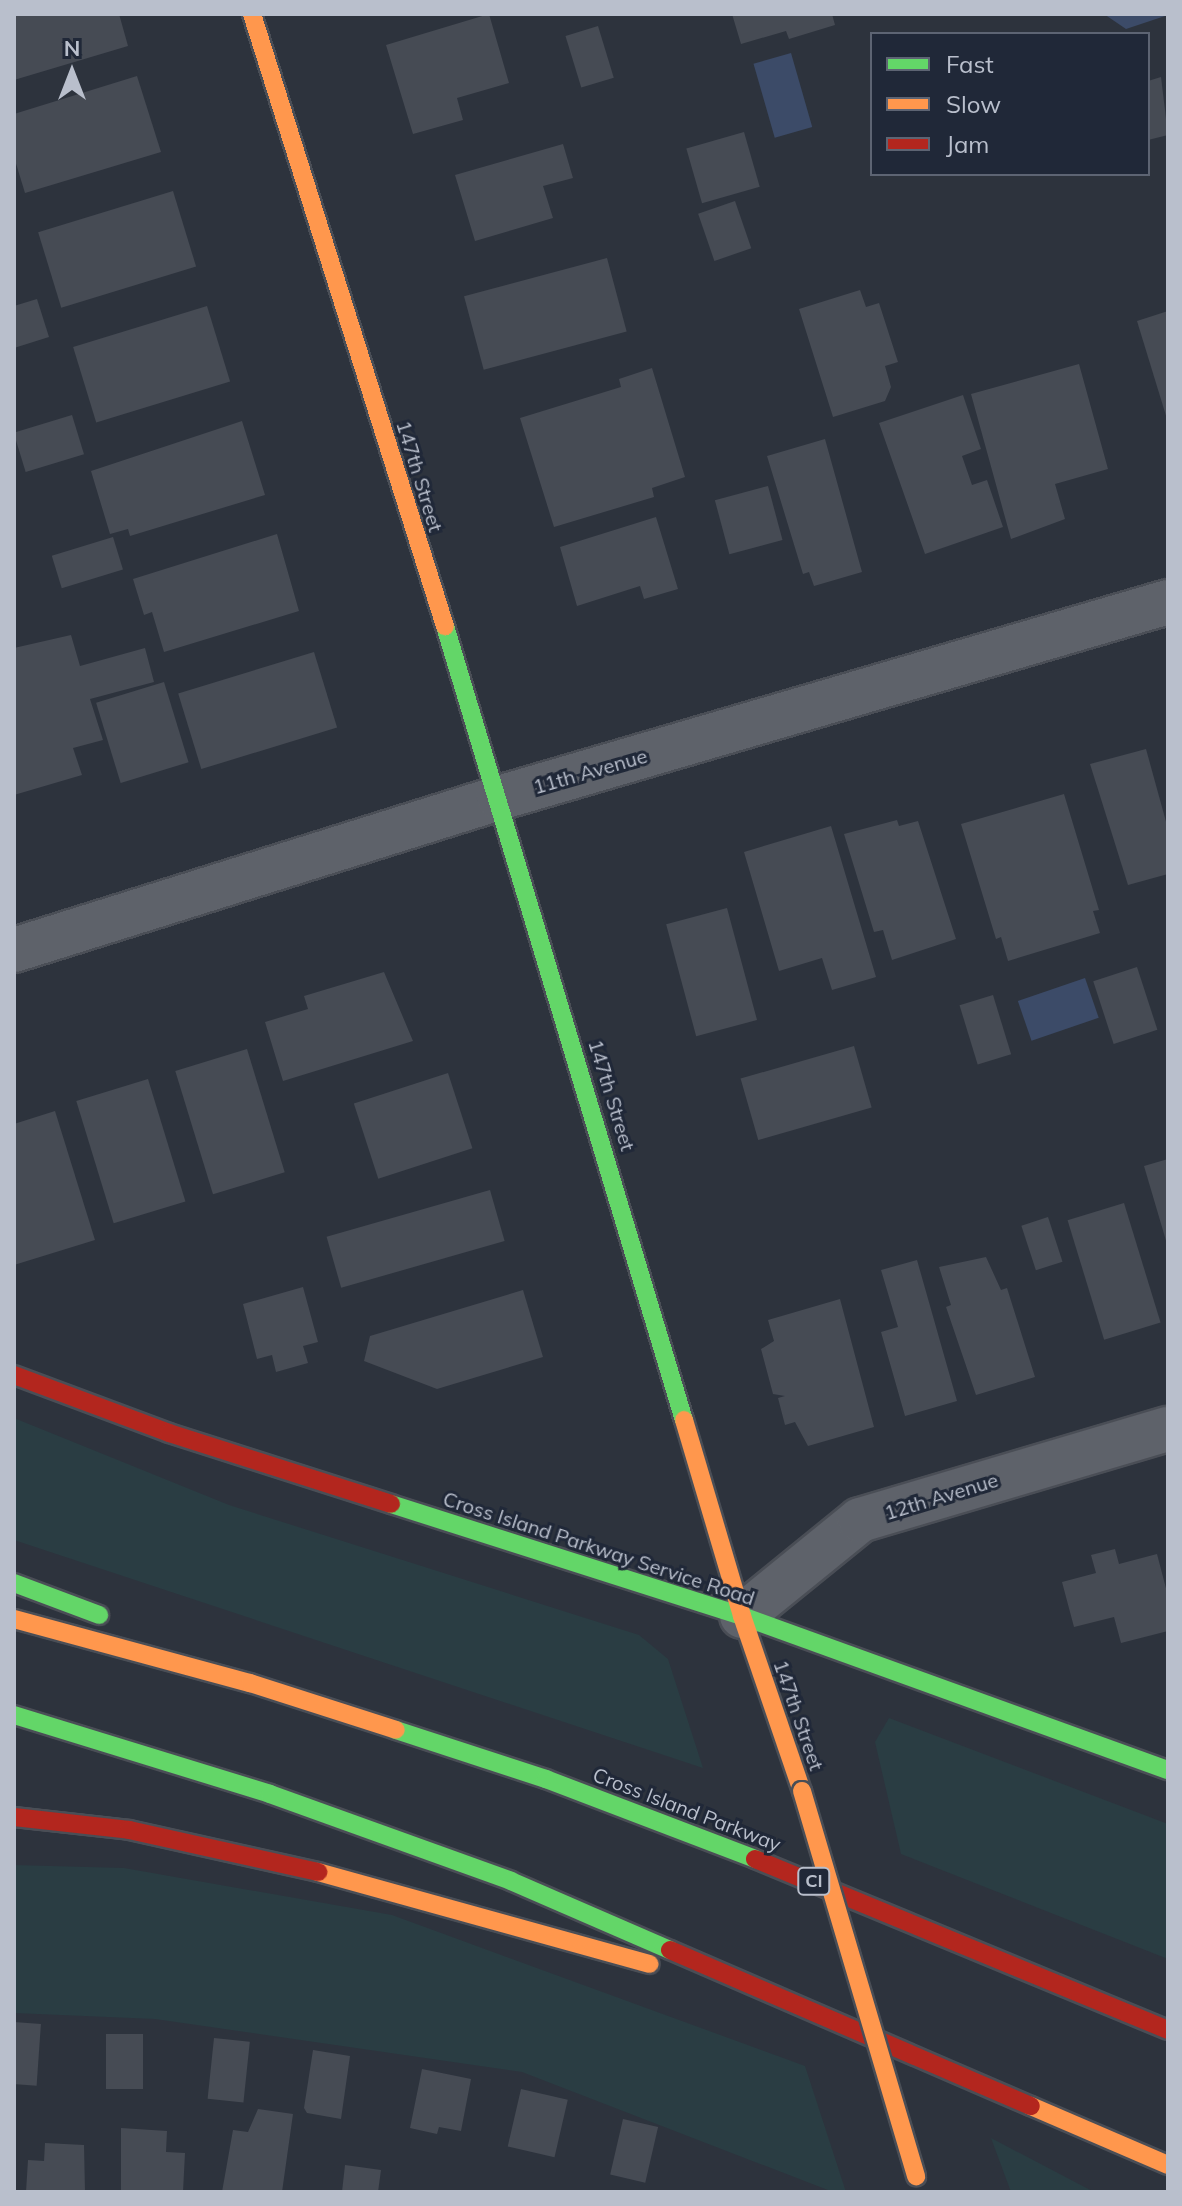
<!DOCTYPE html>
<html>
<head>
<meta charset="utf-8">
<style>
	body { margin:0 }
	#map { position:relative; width:1182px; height:2206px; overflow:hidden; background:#2d333d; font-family:Mulish,sans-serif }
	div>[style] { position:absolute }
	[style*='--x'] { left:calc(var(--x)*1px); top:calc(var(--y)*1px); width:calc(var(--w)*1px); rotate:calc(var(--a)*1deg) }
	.green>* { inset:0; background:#2a3d43 }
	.water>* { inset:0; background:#3c4b68; transform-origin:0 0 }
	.building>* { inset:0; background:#464b54; transform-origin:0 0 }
	.roads { filter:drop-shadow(2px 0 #4a4e56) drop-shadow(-2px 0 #4a4e56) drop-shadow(0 2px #4a4e56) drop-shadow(0 -2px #4a4e56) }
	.street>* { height:44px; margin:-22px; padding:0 22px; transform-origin:22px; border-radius:22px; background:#5e626a }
	.fast>* { height:18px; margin:-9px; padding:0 9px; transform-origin:9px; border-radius:9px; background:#63d668 }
	.slow>* { height:18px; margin:-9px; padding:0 9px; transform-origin:9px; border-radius:9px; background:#ff974d }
	.jam>* { height:18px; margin:-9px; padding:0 9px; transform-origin:9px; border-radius:9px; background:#b3261e }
	.bridges { filter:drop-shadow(2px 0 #4a4e56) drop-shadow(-2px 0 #4a4e56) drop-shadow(0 2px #4a4e56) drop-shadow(0 -2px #4a4e56) }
	.slow-bridge>* { height:18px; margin:-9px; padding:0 9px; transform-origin:9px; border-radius:9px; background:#ff974d }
	span { translate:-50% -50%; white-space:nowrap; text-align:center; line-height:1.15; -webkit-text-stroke:6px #202838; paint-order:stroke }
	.shield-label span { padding:2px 6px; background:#202838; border:2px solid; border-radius:6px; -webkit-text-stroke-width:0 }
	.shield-label { font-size:18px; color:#b9bfcc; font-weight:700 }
	.street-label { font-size:20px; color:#b9bfcc }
	.frame { position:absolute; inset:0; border:16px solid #b9bfcc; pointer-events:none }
	.legend { position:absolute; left:870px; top:32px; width:280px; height:144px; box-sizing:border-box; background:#202838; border:2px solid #5d6473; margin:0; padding:10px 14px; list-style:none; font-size:24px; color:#b9bfcc }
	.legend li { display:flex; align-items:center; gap:16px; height:40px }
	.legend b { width:40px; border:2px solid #5d6473 }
	.north { position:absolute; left:32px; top:32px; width:80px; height:80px; -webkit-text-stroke:6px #202838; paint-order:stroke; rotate:0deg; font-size:22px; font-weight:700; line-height:32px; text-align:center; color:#b9bfcc }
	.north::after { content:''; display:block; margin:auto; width:28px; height:36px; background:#b9bfcc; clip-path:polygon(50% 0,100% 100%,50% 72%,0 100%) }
</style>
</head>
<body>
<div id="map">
	<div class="green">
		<i style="clip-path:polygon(14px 1418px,229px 1505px,639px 1635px,668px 1659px,703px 1768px,14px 1540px)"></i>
		<i style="clip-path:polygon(889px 1718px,1168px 1824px,1168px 1959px,901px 1854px,875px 1742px)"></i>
		<i style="clip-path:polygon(14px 1865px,124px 1868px,392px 1915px,805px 2066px,846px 2192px,833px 2192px,522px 2072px,155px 2019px,14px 2013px)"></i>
		<i style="clip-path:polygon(991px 2138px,1094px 2192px,1011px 2192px)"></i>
	</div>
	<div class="water">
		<i style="clip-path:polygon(1104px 14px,1168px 14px,1168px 15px,1126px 29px)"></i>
		<i style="left:791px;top:53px;width:77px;height:39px;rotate:74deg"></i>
		<i style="left:1085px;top:978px;width:42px;height:71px;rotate:71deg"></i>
	</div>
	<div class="building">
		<i style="clip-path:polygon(14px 14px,119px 14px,128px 46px,14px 80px)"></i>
		<i style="clip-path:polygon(489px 14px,509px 83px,457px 98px,463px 120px,413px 134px,386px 45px)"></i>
		<i style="clip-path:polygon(732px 14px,832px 14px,835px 25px,789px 39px,786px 31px,741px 44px)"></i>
		<i style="left:598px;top:26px;width:54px;height:34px;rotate:73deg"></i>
		<i style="clip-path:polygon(137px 76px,161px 152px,25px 193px,14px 157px,14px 114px)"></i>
		<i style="clip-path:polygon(1161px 77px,1168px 135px,1148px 140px,1148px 81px)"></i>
		<i style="left:744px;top:132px;width:57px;height:60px;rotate:74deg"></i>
		<i style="clip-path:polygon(563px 144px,573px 178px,543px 186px,553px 218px,475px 241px,455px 175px)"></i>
		<i style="left:173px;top:191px;width:79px;height:141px;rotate:73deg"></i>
		<i style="left:735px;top:201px;width:50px;height:39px;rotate:71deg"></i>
		<i style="left:607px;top:258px;width:76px;height:148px;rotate:75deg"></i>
		<i style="clip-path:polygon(860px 290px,866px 307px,879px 303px,898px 362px,885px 366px,891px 387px,885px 401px,833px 417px,799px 309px)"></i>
		<i style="clip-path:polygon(37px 299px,49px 337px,14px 348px,14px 306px)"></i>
		<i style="left:207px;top:306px;width:79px;height:140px;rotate:73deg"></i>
		<i style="clip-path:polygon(1168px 311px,1168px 419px,1167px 419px,1137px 321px)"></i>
		<i style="clip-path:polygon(1079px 364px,1108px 469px,1055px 484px,1065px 519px,1011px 539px,971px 394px)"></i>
		<i style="clip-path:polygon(652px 368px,685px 477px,652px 488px,654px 497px,554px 527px,520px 418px,621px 387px,619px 379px)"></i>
		<i style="clip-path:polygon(963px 395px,981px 449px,962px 456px,972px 485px,987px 480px,1003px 527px,925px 554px,879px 423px)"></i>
		<i style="left:72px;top:415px;width:41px;height:61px;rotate:73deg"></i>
		<i style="clip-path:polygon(242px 421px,265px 495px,130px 536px,128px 529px,110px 534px,91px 471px)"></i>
		<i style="clip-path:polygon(825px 439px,862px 572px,814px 586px,809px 572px,803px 574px,767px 456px)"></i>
		<i style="left:768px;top:486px;width:56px;height:55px;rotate:75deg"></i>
		<i style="clip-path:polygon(656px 517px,678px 589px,644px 599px,640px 586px,577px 606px,560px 547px)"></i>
		<i style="clip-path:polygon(277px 534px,299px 611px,164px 652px,152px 612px,144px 615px,133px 579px)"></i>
		<i style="left:113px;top:537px;width:34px;height:64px;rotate:73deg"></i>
		<i style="clip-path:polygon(71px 635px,80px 666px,145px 648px,154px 682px,90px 699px,103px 740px,73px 748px,82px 775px,14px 795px,14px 648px)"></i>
		<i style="left:314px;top:652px;width:79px;height:142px;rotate:73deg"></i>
		<i style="left:164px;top:682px;width:84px;height:71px;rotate:73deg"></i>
		<i style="clip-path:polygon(1146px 749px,1168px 829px,1168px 874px,1128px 885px,1090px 764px)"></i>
		<i style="clip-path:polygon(1064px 794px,1099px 910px,1093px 911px,1100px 933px,1008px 961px,1001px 937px,996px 939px,961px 824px)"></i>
		<i style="clip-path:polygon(897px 820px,899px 826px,918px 821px,956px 939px,892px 960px,883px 930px,874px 932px,844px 834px)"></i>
		<i style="clip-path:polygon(831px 826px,876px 977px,832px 990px,822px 958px,779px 971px,744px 852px)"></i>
		<i style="left:727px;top:908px;width:116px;height:63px;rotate:75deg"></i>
		<i style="left:1137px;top:967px;width:66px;height:46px;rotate:72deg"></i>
		<i style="clip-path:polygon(384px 972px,413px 1041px,283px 1081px,265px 1022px,308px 1009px,304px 996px)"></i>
		<i style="left:993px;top:995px;width:62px;height:35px;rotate:73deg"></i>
		<i style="left:854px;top:1046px;width:64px;height:118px;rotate:74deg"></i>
		<i style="left:247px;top:1049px;width:129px;height:75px;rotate:73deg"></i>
		<i style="left:448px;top:1073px;width:79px;height:99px;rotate:72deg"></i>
		<i style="left:148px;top:1079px;width:128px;height:75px;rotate:73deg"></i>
		<i style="clip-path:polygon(55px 1111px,95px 1240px,14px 1265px,14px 1124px)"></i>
		<i style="clip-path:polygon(1168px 1159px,1168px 1244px,1167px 1244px,1144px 1166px)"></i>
		<i style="left:490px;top:1190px;width:53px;height:170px;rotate:74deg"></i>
		<i style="left:1124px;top:1203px;width:125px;height:59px;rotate:73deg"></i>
		<i style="left:1048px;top:1217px;width:47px;height:28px;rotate:72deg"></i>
		<i style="clip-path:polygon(986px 1257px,1001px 1290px,1007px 1288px,1035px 1377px,976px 1395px,946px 1307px,951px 1305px,939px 1267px)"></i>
		<i style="clip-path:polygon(917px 1260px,957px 1401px,905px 1416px,881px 1332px,898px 1327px,881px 1270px)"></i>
		<i style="clip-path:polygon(303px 1287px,318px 1342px,303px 1346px,308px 1363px,276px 1372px,272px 1355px,257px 1359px,243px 1304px)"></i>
		<i style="clip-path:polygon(523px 1290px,543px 1357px,437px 1389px,364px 1361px,370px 1336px)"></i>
		<i style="clip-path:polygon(840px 1299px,874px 1427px,808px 1446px,795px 1422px,785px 1425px,778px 1398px,785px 1396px,773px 1394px,761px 1349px,774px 1341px,768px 1320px)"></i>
		<i style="clip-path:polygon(1115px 1549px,1119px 1564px,1157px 1554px,1168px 1596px,1168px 1631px,1121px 1643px,1114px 1617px,1074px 1627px,1062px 1582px,1096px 1573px,1091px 1555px)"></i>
		<i style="left:14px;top:2022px;width:27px;height:62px;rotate:4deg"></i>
		<i style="left:106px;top:2034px;width:37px;height:55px"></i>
		<i style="left:214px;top:2038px;width:36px;height:61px;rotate:6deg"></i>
		<i style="clip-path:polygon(313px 2050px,350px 2056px,341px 2119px,307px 2113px,304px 2108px)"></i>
		<i style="clip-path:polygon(422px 2069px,471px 2079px,461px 2131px,439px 2127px,437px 2134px,410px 2128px)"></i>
		<i style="left:521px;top:2089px;width:48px;height:59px;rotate:13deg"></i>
		<i style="clip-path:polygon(258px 2109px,293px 2114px,282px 2192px,222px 2192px,233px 2130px,248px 2132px)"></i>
		<i style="left:623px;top:2119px;width:36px;height:57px;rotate:13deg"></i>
		<i style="clip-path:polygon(121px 2128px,167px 2131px,166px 2152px,185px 2153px,183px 2192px,121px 2192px)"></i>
		<i style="clip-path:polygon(45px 2143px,84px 2145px,85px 2192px,26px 2192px,28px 2160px,44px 2161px)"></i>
		<i style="clip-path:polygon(345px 2165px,381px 2170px,378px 2192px,342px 2192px)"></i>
	</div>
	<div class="roads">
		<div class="street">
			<i style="--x:14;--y:950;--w:508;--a:-17.4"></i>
			<i style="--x:499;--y:798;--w:697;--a:-16.33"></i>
			<i style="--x:742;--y:1616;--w:152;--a:-39.1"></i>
			<i style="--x:860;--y:1520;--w:321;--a:-16.5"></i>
		</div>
		<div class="fast">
			<i style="--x:445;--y:626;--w:829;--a:73.25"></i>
			<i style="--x:391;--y:1504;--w:368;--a:17.7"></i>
			<i style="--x:742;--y:1616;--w:453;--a:19.9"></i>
			<i style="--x:14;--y:1583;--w:91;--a:20.6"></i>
			<i style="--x:14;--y:1715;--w:268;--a:17.1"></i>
			<i style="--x:270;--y:1794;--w:256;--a:19.8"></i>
			<i style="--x:511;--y:1881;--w:173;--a:23.5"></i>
			<i style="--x:396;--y:1730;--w:158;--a:18.1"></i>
			<i style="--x:546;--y:1779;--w:224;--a:20.9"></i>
		</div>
		<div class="slow">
			<i style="--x:252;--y:14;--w:642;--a:72.5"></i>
			<i style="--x:684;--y:1420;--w:204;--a:73.5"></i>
			<i style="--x:742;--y:1616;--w:185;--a:71.1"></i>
			<i style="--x:14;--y:1619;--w:245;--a:15.2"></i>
			<i style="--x:250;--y:1683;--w:153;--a:17.8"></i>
			<i style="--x:318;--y:1872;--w:344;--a:15.5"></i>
			<i style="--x:1031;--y:2106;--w:149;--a:23.3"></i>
		</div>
		<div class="jam">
			<i style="--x:14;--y:1375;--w:165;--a:20.5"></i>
			<i style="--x:169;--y:1433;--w:233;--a:17.7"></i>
			<i style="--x:14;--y:1817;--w:116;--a:6.4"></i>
			<i style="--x:129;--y:1830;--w:194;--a:12.5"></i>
			<i style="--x:755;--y:1859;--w:447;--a:22.5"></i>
			<i style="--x:670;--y:1950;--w:393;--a:23.4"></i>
		</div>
	</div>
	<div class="bridges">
		<div class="slow-bridge">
			<i style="--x:802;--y:1791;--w:402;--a:73.5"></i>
		</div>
	</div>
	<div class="shield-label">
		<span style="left:814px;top:1881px">CI</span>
	</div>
	<div class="street-label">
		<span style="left:420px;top:476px;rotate:73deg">147th Street</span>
		<span style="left:590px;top:771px;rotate:-16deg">11th Avenue</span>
		<span style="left:612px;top:1095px;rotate:73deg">147th Street</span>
		<span style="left:941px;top:1496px;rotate:-17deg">12th Avenue</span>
		<span style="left:599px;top:1548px;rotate:18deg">Cross Island Parkway Service Road</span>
		<span style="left:799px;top:1715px;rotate:71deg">147th Street</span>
		<span style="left:687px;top:1809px;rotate:21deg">Cross Island Parkway</span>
	</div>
	<div class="frame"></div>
	<ul class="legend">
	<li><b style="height:10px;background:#63d668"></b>Fast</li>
	<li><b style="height:10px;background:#ff974d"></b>Slow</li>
	<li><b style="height:10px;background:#b3261e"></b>Jam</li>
	</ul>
	<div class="north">N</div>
</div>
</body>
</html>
